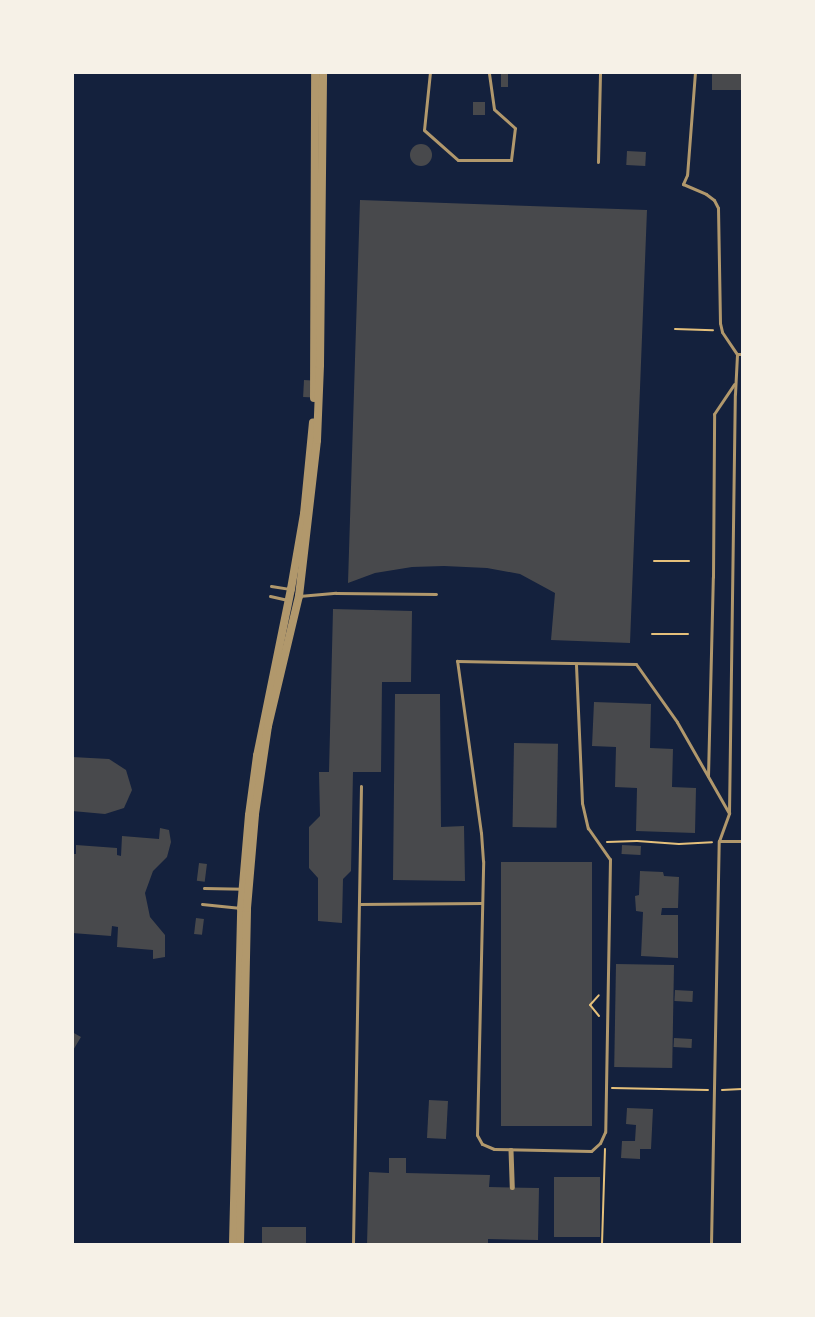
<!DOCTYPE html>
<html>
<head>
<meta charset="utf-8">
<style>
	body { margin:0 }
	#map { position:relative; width:815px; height:1317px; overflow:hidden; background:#14213d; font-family:Raleway,sans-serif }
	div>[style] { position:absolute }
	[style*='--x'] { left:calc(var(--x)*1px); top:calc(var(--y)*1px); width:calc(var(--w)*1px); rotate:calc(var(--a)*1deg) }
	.building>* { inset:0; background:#48494c; transform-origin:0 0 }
	.round { border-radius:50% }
	.path>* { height:2px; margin:-1px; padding:0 1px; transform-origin:1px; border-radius:1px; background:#e5c07b }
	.service>* { height:3px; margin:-1.5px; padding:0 1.5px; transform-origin:1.5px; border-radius:1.5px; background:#b1986c }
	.pedestrian>* { height:4.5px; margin:-2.25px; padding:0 2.25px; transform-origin:2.25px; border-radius:2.25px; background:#b1986c }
	.tertiary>* { height:8px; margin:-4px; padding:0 4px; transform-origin:4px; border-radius:4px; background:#b1986c }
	span { translate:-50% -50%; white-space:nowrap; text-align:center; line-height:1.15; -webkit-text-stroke:5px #f6f1e7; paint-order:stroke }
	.frame { position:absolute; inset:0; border:74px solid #f6f1e7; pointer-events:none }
</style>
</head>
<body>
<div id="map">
	<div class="building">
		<i style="left:501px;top:72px;width:7px;height:15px"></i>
		<i style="left:712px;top:72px;width:30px;height:18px"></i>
		<i style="left:473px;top:102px;width:12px;height:13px"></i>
		<i class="round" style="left:410px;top:144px;width:22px;height:22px"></i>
		<i style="left:627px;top:151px;width:19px;height:14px;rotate:3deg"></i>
		<i style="clip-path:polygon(360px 200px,647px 210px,630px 643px,551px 640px,555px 593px,520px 574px,487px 568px,444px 566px,412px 567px,375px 573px,348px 583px)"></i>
		<i style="left:304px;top:380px;width:17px;height:17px;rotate:3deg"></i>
		<i style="clip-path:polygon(333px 609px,412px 611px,411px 682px,382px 682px,381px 772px,353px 772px,351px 871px,343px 879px,342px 923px,318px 921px,318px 878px,309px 868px,309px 827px,320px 816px,319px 772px,329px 772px)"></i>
		<i style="clip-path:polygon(395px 694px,440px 694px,441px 827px,464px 826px,465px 881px,393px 880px)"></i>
		<i style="clip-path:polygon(594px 702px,651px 704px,650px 748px,673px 749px,672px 787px,696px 788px,695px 833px,636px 831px,637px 788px,615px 787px,616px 747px,592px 746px)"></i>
		<i style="left:514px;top:743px;width:44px;height:84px;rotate:1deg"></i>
		<i style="clip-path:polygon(72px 757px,109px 759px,126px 770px,132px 790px,124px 808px,105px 814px,72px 811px)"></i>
		<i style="clip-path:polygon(160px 828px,169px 830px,171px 842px,167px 857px,153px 871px,145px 893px,150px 917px,165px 935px,165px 957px,153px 959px,153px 950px,117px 947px,118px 927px,112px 926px,111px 936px,72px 933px,72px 854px,76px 854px,76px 845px,117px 848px,117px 855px,121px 856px,122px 836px,159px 839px)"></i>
		<i style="left:622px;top:845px;width:19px;height:9px;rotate:3deg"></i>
		<i style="left:501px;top:862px;width:91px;height:264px"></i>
		<i style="left:199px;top:863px;width:8px;height:18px;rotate:7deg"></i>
		<i style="clip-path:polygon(640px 871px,663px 872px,664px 876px,679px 877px,678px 908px,662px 908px,661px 915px,678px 915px,678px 958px,641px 956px,643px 912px,636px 911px,635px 896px,639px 895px)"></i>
		<i style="left:196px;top:918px;width:8px;height:16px;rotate:7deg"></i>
		<i style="left:616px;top:964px;width:58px;height:103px;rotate:1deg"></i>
		<i style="left:675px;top:990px;width:18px;height:11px;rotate:3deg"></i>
		<i style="clip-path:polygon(72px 1032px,81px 1037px,72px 1052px)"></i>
		<i style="left:674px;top:1038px;width:18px;height:9px;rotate:3deg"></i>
		<i style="left:429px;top:1100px;width:19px;height:38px;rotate:3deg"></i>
		<i style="clip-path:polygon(627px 1108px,653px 1109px,651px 1149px,640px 1149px,640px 1159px,621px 1158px,622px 1141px,635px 1141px,636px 1125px,626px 1124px)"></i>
		<i style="clip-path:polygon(389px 1158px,406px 1158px,406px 1173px,490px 1175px,489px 1187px,539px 1188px,538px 1240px,488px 1239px,488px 1244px,367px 1244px,369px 1172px,389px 1173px)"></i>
		<i style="left:554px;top:1177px;width:46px;height:60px"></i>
		<i style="left:262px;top:1227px;width:44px;height:17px"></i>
	</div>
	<div class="path">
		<i style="--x:675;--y:329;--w:38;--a:2"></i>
		<i style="--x:654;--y:561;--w:35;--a:0"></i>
		<i style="--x:652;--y:634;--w:36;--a:0"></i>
		<i style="--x:607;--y:842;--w:30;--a:-2"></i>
		<i style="--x:637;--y:841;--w:42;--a:4.1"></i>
		<i style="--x:679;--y:844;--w:33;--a:-3"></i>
		<i style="--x:599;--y:1016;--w:14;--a:-129"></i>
		<i style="--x:590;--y:1005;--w:13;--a:-48"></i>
		<i style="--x:612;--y:1088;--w:96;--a:1.2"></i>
		<i style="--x:722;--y:1090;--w:20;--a:-3"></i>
		<i style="--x:602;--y:1244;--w:95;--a:-88.2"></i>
	</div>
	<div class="service">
		<i style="--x:430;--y:72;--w:58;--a:95.9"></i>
		<i style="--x:424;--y:130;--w:45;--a:41.4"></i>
		<i style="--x:458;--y:160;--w:53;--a:0"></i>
		<i style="--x:511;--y:160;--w:32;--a:-83"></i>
		<i style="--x:515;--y:128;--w:28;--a:-138"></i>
		<i style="--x:494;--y:109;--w:37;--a:-98"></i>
		<i style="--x:695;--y:72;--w:103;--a:94.4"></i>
		<i style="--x:687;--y:175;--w:10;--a:114"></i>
		<i style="--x:683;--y:184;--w:25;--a:23"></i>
		<i style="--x:706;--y:194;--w:10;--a:37"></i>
		<i style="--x:714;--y:200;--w:9;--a:63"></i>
		<i style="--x:718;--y:208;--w:115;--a:89"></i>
		<i style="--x:720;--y:323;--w:9;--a:77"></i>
		<i style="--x:722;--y:332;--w:27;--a:56"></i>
		<i style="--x:598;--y:162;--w:90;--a:-88.7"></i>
		<i style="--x:271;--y:586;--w:20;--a:9"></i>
		<i style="--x:270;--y:596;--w:17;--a:13"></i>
		<i style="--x:299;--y:596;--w:37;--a:-5"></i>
		<i style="--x:336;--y:593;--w:100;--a:0.6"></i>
		<i style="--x:576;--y:665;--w:138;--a:87.5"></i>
		<i style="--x:582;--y:803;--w:26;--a:77"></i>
		<i style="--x:588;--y:828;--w:38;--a:55"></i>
		<i style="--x:610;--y:859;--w:273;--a:91"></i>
		<i style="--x:605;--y:1132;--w:12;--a:114"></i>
		<i style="--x:600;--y:1143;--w:12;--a:138"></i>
		<i style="--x:591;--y:1151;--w:97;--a:-178.8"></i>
		<i style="--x:494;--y:1149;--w:13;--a:-157"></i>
		<i style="--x:482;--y:1144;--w:10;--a:-119"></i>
		<i style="--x:477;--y:1135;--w:274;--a:-88.7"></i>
		<i style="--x:483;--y:861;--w:28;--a:-94"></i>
		<i style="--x:481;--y:833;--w:174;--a:-97.9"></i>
		<i style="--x:457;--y:661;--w:179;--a:1"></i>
		<i style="--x:636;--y:664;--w:71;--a:54.7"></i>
		<i style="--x:677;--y:722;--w:105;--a:60.3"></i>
		<i style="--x:708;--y:776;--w:199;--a:-88.6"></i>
		<i style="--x:713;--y:577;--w:163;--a:-89.6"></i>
		<i style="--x:714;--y:414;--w:36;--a:-56"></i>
		<i style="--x:719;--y:841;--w:23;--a:0"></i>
		<i style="--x:204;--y:888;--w:39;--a:1"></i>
		<i style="--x:202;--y:904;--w:39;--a:6"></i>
		<i style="--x:359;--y:904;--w:123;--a:-0.5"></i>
		<i style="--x:353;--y:1244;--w:458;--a:-89"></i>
		<i style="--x:711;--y:1244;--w:403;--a:-88.9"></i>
		<i style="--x:719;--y:841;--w:30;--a:-70"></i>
		<i style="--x:729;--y:813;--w:419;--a:-89.2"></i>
		<i style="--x:735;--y:394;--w:40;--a:-87.1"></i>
		<i style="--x:737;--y:354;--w:5;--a:0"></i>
	</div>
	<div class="pedestrian">
		<i style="--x:511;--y:1150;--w:37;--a:88"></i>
	</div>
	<div class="tertiary">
		<i style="--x:314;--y:398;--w:326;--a:-89.8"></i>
		<i style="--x:233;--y:1244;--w:336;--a:-88.6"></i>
		<i style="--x:241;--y:908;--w:93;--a:-85.1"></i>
		<i style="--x:249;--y:815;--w:60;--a:-82.3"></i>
		<i style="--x:257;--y:756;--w:170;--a:-78.5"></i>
		<i style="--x:291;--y:589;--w:76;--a:-80.2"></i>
		<i style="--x:304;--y:514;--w:92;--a:-84.4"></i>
		<i style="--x:240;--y:1244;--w:336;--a:-88.8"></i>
		<i style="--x:247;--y:908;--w:94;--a:-85.1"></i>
		<i style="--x:255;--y:814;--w:89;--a:-81.6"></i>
		<i style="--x:268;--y:726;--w:134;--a:-76.6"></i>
		<i style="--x:299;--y:596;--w:157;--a:-83.4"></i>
		<i style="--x:317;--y:440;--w:75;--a:-87.7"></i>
		<i style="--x:320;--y:365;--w:293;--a:-89.4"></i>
	</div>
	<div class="frame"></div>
</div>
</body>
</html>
